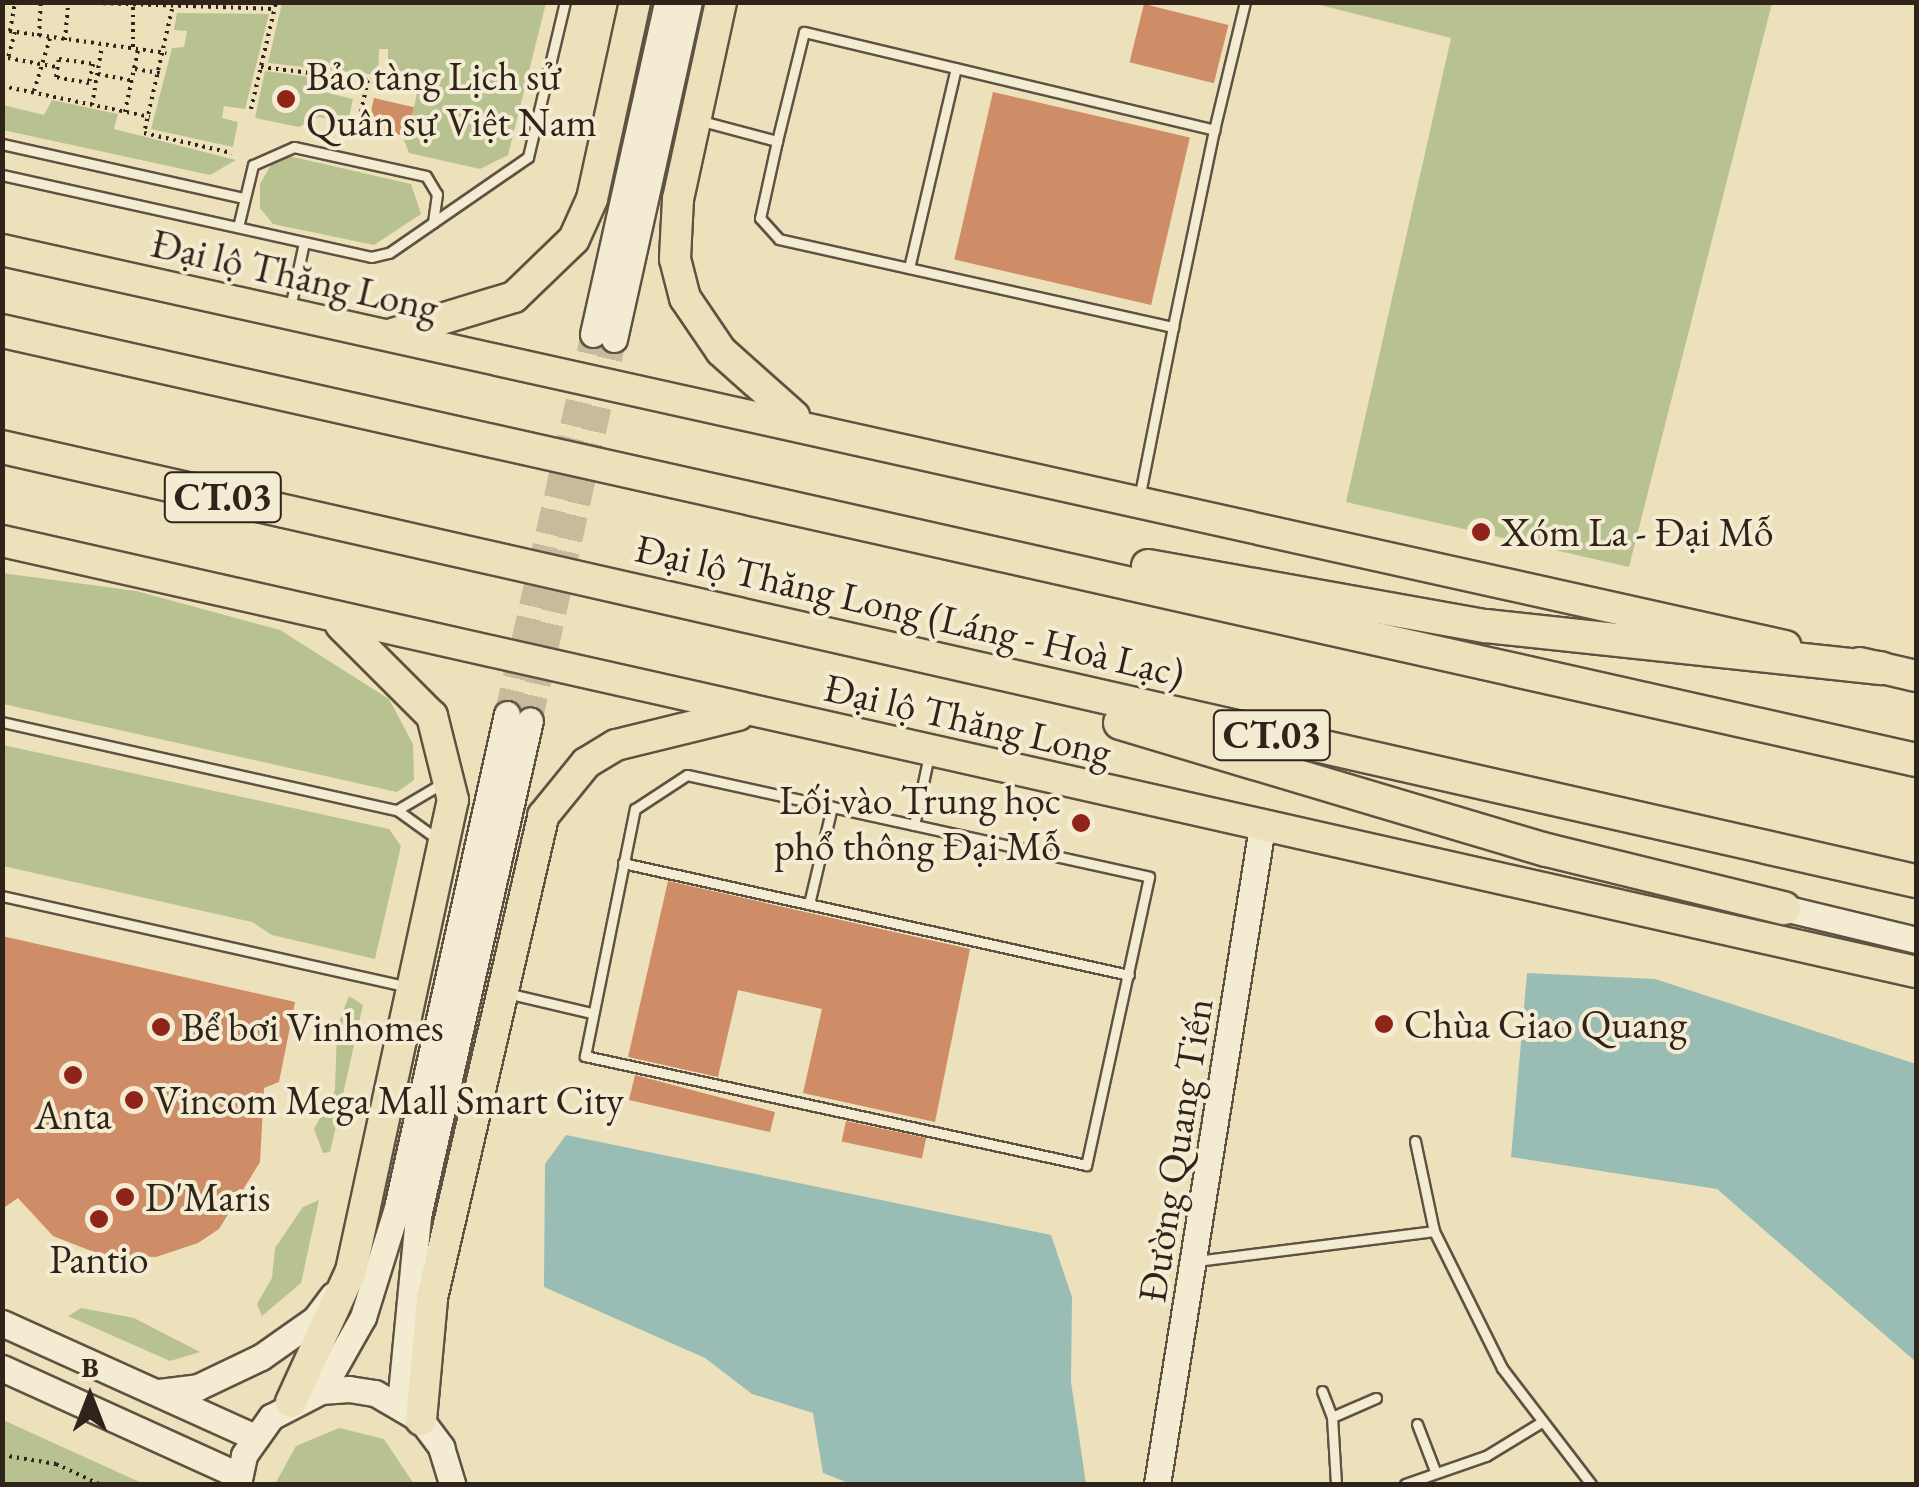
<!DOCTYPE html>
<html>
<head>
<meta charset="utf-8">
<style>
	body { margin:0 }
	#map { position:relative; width:1919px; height:1487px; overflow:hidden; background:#ece1bb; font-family:"EB Garamond",serif }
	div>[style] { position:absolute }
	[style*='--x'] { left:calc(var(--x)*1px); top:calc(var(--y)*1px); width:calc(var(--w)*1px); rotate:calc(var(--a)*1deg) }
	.green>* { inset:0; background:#b8c290 }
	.water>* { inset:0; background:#99bdb4 }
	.building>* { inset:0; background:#ce8c67; transform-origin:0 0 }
	.secondary-tunnel>* { height:25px; margin-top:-12.5px; transform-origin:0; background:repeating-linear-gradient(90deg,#c6bb9b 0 25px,transparent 0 37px) }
	.path>* { height:4px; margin-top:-2px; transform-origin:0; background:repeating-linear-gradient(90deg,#302319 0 2.5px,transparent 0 7.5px) }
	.roads { filter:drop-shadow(2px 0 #5f5242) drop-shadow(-2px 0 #5f5242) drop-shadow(0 2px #5f5242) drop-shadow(0 -2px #5f5242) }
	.lane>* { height:9px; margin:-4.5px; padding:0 4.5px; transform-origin:4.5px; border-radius:4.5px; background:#f3ecd3 }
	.secondary>* { height:25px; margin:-12.5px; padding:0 12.5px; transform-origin:12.5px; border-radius:12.5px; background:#f3ecd3 }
	.primary>* { height:30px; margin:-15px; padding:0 15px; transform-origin:15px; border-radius:15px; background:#ece1bb }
	.highway>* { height:32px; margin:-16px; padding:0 16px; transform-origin:16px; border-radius:16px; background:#ece1bb }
	.dots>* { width:28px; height:28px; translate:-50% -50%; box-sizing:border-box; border:5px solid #f3ecd3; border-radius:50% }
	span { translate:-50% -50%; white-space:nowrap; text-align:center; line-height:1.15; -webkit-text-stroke:8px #f3ecd3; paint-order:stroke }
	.shield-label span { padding:2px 8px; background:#f3ecd3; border:2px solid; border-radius:8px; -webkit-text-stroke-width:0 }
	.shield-label { font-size:38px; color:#302319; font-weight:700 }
	.poi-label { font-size:40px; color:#302319 }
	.left { translate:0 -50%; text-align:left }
	.right { translate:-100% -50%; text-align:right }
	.street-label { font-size:40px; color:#302319 }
	.frame { position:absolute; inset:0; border:5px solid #302319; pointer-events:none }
	.north { position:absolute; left:40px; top:1347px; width:100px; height:100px; -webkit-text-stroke:8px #f3ecd3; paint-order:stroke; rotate:0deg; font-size:28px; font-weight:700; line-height:40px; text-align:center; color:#302319 }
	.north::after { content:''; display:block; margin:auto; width:35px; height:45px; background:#302319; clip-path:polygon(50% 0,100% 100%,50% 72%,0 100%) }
</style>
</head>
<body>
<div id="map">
	<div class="green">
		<i style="clip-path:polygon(282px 3px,546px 3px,508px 155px,480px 169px,409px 153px,402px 135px,408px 135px,420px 79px,388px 76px,388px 49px,379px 49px,378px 75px,268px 63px)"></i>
		<i style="clip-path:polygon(1312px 3px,1772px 3px,1629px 567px,1346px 502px,1451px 38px)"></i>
		<i style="clip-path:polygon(177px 13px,269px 14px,245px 109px,224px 106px,222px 118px,238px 122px,233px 147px,151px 129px,172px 48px,184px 47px,187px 31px,174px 30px)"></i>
		<i style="clip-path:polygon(265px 71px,318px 78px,316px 90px,353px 99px,348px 123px,319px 117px,299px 127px,255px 118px)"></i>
		<i style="clip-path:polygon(52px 100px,118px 114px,114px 129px,236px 160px,210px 175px,3px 130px,3px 105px,44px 115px)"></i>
		<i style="clip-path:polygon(289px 156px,411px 184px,421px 214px,374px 245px,273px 224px,260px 208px,260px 184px,271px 165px)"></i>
		<i style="clip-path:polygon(2px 573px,136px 591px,280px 630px,389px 699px,413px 744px,414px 780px,397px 792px,3px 704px)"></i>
		<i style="clip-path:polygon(3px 745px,389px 829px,401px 846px,375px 959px,272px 935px,252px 922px,3px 866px)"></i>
		<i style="clip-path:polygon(349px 996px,363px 1005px,330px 1152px,323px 1153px,314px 1129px,335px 1090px,337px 1027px)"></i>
		<i style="clip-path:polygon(319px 1200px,301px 1283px,262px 1316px,257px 1304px,272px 1278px,275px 1248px,303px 1207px)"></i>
		<i style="clip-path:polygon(81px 1308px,134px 1318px,200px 1352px,170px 1361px,68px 1316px)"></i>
		<i style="clip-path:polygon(3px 1420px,144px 1484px,3px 1484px)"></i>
		<i style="clip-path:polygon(339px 1428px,384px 1439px,414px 1484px,275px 1484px,296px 1446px)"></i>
	</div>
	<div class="water">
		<i style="clip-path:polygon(1527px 973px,1655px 979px,1916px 1064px,1916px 1362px,1717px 1189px,1511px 1157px)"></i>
		<i style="clip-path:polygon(566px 1135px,1051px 1235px,1072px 1297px,1071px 1382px,1086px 1484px,851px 1484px,823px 1473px,813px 1413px,752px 1394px,705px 1358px,544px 1287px,545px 1164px)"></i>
	</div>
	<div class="building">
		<i style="left:1144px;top:4px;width:87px;height:60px;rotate:14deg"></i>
		<i style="left:993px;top:92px;width:202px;height:172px;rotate:13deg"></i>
		<i style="left:374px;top:98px;width:41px;height:30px;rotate:13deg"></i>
		<i style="clip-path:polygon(668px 881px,970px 949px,935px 1122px,803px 1093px,822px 1009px,738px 990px,718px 1077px,628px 1057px)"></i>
		<i style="clip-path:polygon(2px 936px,295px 1002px,279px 1082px,264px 1088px,260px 1162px,219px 1229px,198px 1243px,156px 1257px,99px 1254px,53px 1236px,18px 1198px,2px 1209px)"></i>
		<i style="clip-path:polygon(635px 1075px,775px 1112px,770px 1132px,629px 1100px)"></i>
		<i style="left:846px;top:1121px;width:82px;height:21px;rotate:12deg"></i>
	</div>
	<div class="secondary-tunnel">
		<i style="--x:507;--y:714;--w:390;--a:-77.2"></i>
		<i style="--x:530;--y:720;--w:390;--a:-77.6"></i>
	</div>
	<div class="path">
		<i style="--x:66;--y:2;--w:208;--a:1.9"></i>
		<i style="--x:172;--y:9;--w:127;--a:102.7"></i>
		<i style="--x:144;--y:133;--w:90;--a:12.8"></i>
		<i style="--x:2;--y:30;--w:166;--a:8"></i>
		<i style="--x:10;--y:31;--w:29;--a:-80"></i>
		<i style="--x:15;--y:32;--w:27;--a:105"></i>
		<i style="--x:8;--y:58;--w:49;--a:10.6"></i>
		<i style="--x:39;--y:36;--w:34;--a:-87"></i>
		<i style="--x:65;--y:40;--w:37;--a:-85"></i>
		<i style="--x:133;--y:47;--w:40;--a:-90"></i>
		<i style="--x:59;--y:59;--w:34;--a:8"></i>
		<i style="--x:93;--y:64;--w:19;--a:102"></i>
		<i style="--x:89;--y:83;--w:34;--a:-170"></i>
		<i style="--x:56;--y:77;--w:18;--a:-81"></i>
		<i style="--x:261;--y:67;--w:150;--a:6.9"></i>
		<i style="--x:135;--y:69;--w:25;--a:9"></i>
		<i style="--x:98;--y:74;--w:36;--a:11"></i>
		<i style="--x:2;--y:86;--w:151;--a:11.8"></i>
		<i style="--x:34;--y:91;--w:55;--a:-73.2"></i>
		<i style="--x:92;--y:105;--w:60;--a:-80.4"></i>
		<i style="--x:251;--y:109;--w:110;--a:-76.8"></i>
		<i style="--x:125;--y:112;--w:63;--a:-78.2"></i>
		<i style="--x:356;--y:134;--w:55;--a:-77.5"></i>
		<i style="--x:2;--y:1455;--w:55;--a:9.5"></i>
		<i style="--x:56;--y:1464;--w:47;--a:24.9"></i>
	</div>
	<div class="roads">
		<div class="lane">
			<i style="--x:698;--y:120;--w:82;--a:14.9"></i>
			<i style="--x:777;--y:141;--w:79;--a:102.4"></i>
			<i style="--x:760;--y:218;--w:28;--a:48"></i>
			<i style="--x:779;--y:239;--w:404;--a:12.6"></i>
			<i style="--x:1173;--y:327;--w:175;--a:101.2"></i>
			<i style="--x:1214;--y:130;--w:132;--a:-76.4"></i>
			<i style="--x:777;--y:141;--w:112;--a:-76.1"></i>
			<i style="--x:804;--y:32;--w:422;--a:13.4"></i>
			<i style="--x:1214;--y:130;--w:201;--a:101.8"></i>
			<i style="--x:2;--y:144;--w:248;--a:12.6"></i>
			<i style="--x:2;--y:175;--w:378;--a:12.5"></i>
			<i style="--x:371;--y:257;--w:18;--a:-13"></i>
			<i style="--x:389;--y:253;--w:169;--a:-34.6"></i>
			<i style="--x:528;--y:157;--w:159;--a:-76.6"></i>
			<i style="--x:238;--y:227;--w:64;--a:-76.4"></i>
			<i style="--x:253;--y:165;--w:45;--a:-23.7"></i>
			<i style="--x:294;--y:147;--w:135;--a:12.4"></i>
			<i style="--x:426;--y:176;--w:21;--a:59"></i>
			<i style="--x:437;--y:194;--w:29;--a:98"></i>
			<i style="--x:909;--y:268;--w:205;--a:-76.8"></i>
			<i style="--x:290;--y:308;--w:67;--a:-78"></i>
			<i style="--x:2;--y:722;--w:405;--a:12.6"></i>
			<i style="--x:397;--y:810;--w:53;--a:35.8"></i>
			<i style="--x:687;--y:775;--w:473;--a:12.4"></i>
			<i style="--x:1149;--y:877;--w:295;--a:102.3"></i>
			<i style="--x:1086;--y:1165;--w:513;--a:-167.73"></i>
			<i style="--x:585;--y:1056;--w:252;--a:-78.6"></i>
			<i style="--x:635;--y:809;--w:62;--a:-33.2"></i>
			<i style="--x:397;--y:810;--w:51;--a:-30.6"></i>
			<i style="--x:914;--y:825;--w:72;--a:-77.9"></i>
			<i style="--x:623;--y:863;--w:518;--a:12.48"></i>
			<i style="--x:2;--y:896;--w:413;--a:12.6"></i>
			<i style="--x:809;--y:904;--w:100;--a:-76.7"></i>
			<i style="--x:506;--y:993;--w:87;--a:13.2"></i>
			<i style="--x:1415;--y:1141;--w:92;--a:78.1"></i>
			<i style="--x:1434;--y:1231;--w:153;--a:63.6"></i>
			<i style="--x:1502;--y:1368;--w:146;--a:52.5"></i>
			<i style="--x:1197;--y:1261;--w:239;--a:-7.2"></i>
			<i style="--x:1322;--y:1391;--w:28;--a:69"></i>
			<i style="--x:1417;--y:1424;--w:50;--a:69"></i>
			<i style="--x:1336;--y:1484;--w:67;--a:-93.4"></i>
			<i style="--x:1332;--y:1417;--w:48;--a:-23.4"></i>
			<i style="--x:1405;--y:1484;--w:86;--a:-19.1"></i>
			<i style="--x:1486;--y:1456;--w:63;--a:-31.4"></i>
		</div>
		<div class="secondary">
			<i style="--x:593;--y:334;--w:340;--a:-77.4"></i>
			<i style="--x:614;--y:339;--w:345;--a:-77.5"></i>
			<i style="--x:1784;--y:908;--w:136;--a:13.6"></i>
			<i style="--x:2;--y:1323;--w:277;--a:24.3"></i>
			<i style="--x:2;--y:1368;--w:259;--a:24.4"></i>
			<i style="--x:321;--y:1391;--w:85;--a:-60.4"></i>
			<i style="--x:363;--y:1317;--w:114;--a:-72.7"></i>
			<i style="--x:397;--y:1208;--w:506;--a:-77.45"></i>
			<i style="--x:159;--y:1392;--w:39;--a:-7"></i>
			<i style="--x:198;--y:1387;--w:70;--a:-25.5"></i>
			<i style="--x:261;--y:1357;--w:66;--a:-35.1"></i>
			<i style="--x:315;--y:1319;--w:30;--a:-53"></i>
			<i style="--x:400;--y:1404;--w:189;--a:-84.5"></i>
			<i style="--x:418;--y:1216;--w:508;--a:-77.28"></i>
			<i style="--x:238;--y:1484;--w:30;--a:-78"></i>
			<i style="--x:244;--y:1455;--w:47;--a:-54.6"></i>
			<i style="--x:271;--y:1417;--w:56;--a:-27.5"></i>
			<i style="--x:321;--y:1391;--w:28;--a:-4"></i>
			<i style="--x:349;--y:1389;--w:26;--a:9"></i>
			<i style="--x:375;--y:1393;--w:53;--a:30.4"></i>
			<i style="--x:421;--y:1420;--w:34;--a:53"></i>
			<i style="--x:441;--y:1447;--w:39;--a:73"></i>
			<i style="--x:1157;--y:1484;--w:665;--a:-80.92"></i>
		</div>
		<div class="primary">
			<i style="--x:721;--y:2;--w:202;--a:102.3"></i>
			<i style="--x:678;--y:199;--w:60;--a:92.9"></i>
			<i style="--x:675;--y:259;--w:40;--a:75.6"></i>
			<i style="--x:685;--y:298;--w:64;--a:55.8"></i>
			<i style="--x:721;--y:351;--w:98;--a:41.7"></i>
			<i style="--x:2;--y:250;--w:1827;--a:12.52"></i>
			<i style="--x:392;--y:334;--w:127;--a:-16.9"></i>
			<i style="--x:514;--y:297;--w:83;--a:-44"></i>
			<i style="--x:574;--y:239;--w:44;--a:-65.8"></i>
			<i style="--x:592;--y:199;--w:202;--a:-77.7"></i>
			<i style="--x:2;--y:541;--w:1962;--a:12.69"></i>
			<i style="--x:1860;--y:663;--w:57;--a:13.1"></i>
			<i style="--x:291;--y:1402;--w:144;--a:-65.4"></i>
			<i style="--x:351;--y:1271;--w:482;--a:-77.8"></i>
			<i style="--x:453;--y:800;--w:87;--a:-104"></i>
			<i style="--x:432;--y:716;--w:129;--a:-135"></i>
			<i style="--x:421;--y:1420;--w:122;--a:-84.8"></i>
			<i style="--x:432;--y:1298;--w:495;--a:-77"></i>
			<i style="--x:543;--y:816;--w:68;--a:-50.9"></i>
			<i style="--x:586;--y:763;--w:35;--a:-31"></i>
			<i style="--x:616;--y:745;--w:126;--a:-13.8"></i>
		</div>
		<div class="highway">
			<i style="--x:2;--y:331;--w:1961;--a:12.63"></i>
			<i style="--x:2;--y:447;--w:1963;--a:12.78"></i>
			<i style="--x:1148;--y:566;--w:343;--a:10.1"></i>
			<i style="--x:1486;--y:626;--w:397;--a:6.1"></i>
			<i style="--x:1120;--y:723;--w:445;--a:16.6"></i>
			<i style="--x:1547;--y:850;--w:244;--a:13.8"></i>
		</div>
	</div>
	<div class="dots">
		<i style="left:286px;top:99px;background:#8f2418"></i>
		<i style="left:1481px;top:532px;background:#8f2418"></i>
		<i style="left:1081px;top:823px;background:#8f2418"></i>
		<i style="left:1384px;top:1024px;background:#8f2418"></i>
		<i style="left:161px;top:1027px;background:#8f2418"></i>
		<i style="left:73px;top:1075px;background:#8f2418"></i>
		<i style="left:134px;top:1100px;background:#8f2418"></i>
		<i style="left:125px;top:1197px;background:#8f2418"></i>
		<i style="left:99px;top:1219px;background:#8f2418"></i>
	</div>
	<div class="shield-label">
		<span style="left:223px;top:497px">CT.03</span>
		<span style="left:1272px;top:735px">CT.03</span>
	</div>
	<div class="poi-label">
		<span class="left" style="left:306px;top:99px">Bảo tàng Lịch sử<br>Quân sự Việt Nam</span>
		<span class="left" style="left:1501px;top:532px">Xóm La - Đại Mỗ</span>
		<span class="right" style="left:1061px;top:823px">Lối vào Trung học<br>phổ thông Đại Mỗ</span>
		<span class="left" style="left:1404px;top:1024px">Chùa Giao Quang</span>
		<span class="left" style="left:181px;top:1027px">Bể bơi Vinhomes</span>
		<span class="left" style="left:154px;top:1100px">Vincom Mega Mall Smart City</span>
		<span style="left:73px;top:1115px">Anta</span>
		<span class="left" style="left:145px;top:1197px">D'Maris</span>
		<span style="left:99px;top:1259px">Pantio</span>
	</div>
	<div class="street-label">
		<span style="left:295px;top:275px;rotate:13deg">Đại lộ Thăng Long</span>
		<span style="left:910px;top:610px;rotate:13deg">Đại lộ Thăng Long (Láng - Hoà Lạc)</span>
		<span style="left:968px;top:719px;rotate:13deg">Đại lộ Thăng Long</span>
		<span style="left:1175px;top:1150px;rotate:-81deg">Đường Quang Tiến</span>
	</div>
	<div class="frame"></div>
	<div class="north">B</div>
</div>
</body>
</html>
